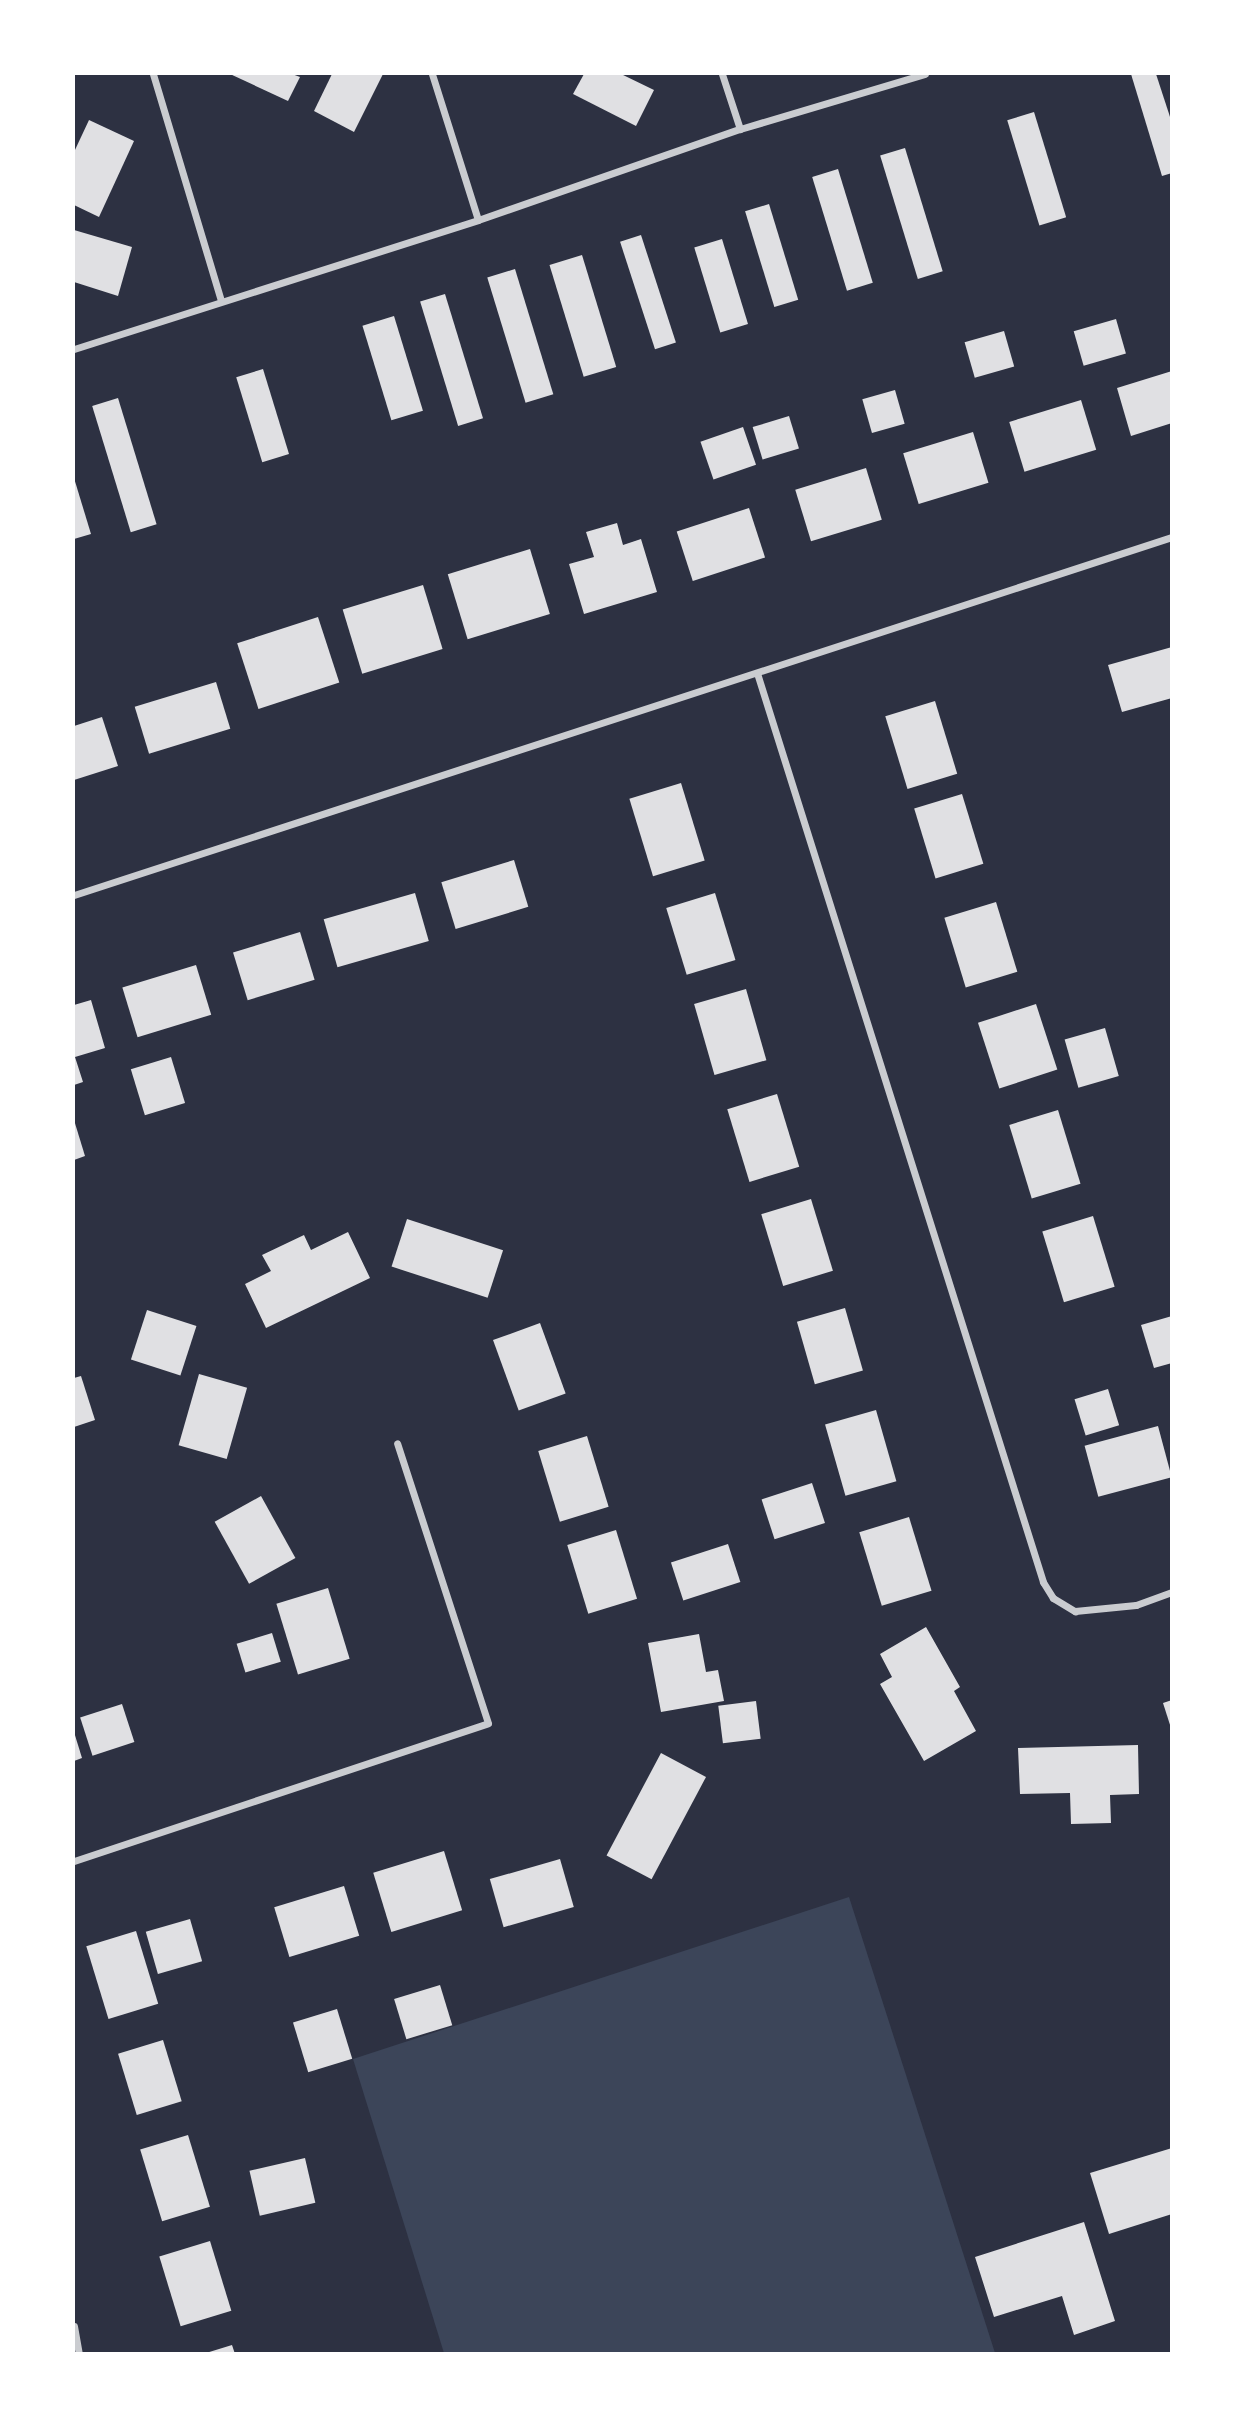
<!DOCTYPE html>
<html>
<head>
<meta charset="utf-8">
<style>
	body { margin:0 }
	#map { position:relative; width:1245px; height:2427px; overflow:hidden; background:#2d3142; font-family:Ubuntu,sans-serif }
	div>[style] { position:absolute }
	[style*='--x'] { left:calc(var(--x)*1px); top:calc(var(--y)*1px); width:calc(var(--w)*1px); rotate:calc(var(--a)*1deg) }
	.green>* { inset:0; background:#3c4559 }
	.building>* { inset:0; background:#e0e0e3; transform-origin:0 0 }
	.minor>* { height:7px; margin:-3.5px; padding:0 3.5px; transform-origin:3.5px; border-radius:3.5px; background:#caccd0 }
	span { translate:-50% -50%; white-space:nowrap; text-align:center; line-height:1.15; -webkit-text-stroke:7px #fff; paint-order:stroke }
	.frame { position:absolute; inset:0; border:75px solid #fff; pointer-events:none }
</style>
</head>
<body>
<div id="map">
	<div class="green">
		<i style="clip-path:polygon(849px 1897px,995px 2353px,444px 2353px,353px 2059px)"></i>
	</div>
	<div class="building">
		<i style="clip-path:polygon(230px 74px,292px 74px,300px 77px,288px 101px)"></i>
		<i style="clip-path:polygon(332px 74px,383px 74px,354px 132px,314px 111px)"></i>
		<i style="clip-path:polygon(584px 74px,621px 74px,654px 90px,636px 126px,573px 94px)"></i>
		<i style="clip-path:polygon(1131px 74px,1156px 74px,1172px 123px,1172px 173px,1162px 176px)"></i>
		<i style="left:1034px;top:112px;width:110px;height:28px;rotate:73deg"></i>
		<i style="clip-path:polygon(89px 120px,134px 141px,99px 217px,74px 205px,74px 152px)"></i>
		<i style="left:905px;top:148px;width:129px;height:26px;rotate:73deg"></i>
		<i style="left:838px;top:169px;width:119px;height:27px;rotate:73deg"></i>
		<i style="left:769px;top:204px;width:100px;height:25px;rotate:73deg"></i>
		<i style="clip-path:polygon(74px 230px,132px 247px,118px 296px,74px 282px)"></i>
		<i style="left:641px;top:235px;width:113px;height:22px;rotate:72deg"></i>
		<i style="left:722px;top:239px;width:89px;height:29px;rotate:73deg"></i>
		<i style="left:582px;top:255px;width:117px;height:34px;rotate:73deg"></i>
		<i style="left:515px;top:269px;width:131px;height:29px;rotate:73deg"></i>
		<i style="left:445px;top:294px;width:130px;height:26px;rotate:73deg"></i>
		<i style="left:394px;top:316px;width:99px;height:33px;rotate:73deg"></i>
		<i style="left:1116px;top:319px;width:36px;height:44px;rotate:74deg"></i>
		<i style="left:1004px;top:331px;width:37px;height:41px;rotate:74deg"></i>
		<i style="left:263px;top:369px;width:89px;height:28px;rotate:73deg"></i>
		<i style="clip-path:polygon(1172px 371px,1172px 423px,1131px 436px,1117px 388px)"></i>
		<i style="left:895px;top:390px;width:35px;height:34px;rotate:74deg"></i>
		<i style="left:118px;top:398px;width:132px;height:27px;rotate:73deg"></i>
		<i style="left:1081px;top:400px;width:52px;height:75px;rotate:73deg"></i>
		<i style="left:789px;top:416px;width:34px;height:38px;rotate:73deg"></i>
		<i style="left:743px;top:427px;width:40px;height:45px;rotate:71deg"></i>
		<i style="left:973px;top:432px;width:53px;height:73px;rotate:73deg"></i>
		<i style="left:866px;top:468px;width:54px;height:74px;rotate:73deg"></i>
		<i style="clip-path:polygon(74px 478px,91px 534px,74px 539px)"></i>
		<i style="left:749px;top:508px;width:52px;height:76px;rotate:72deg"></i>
		<i style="clip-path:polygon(617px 523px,623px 545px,641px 539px,657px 592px,584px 614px,569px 564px,594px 557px,586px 532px)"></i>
		<i style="left:530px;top:549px;width:68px;height:86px;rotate:73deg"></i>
		<i style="left:423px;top:585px;width:67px;height:84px;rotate:73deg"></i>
		<i style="left:318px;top:617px;width:69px;height:85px;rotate:72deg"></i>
		<i style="clip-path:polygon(1172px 647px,1172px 698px,1122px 712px,1108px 665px)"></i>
		<i style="left:216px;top:682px;width:49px;height:85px;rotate:73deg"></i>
		<i style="left:935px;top:701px;width:76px;height:52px;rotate:73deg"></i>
		<i style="clip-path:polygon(102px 717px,118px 766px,74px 780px,74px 726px)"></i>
		<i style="left:681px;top:783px;width:81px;height:54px;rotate:73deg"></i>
		<i style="left:962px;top:794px;width:73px;height:50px;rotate:73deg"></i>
		<i style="left:514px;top:860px;width:49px;height:76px;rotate:73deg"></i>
		<i style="left:415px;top:893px;width:50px;height:95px;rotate:74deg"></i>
		<i style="left:715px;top:893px;width:70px;height:51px;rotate:73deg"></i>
		<i style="left:996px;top:902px;width:73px;height:54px;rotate:73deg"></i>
		<i style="left:300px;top:932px;width:50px;height:70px;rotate:73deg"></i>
		<i style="left:196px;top:965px;width:52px;height:77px;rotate:73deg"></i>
		<i style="left:746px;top:989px;width:74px;height:54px;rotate:74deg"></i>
		<i style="clip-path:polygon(91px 1000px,105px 1048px,75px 1057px,83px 1082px,74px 1085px,74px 1005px)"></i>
		<i style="left:1036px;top:1004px;width:69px;height:61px;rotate:72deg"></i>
		<i style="left:1105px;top:1028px;width:50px;height:42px;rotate:74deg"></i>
		<i style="left:171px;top:1057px;width:48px;height:42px;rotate:73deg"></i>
		<i style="left:777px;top:1094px;width:76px;height:52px;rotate:73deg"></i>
		<i style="left:1058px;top:1110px;width:77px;height:51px;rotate:73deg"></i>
		<i style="clip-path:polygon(74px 1120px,85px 1156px,74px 1160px)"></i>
		<i style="left:811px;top:1199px;width:75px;height:52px;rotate:73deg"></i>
		<i style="left:1093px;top:1216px;width:74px;height:53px;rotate:73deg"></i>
		<i style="left:407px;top:1219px;width:101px;height:50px;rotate:18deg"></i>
		<i style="clip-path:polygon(348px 1232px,370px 1278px,266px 1328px,245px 1284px,271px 1271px,262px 1255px,304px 1235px,311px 1250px)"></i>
		<i style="left:845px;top:1308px;width:65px;height:50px;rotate:74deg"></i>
		<i style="left:147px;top:1310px;width:52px;height:52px;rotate:18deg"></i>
		<i style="clip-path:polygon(1172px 1316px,1172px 1363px,1154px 1368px,1141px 1325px)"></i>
		<i style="left:540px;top:1323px;width:75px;height:50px;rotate:70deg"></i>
		<i style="left:199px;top:1374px;width:50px;height:74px;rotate:16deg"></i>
		<i style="clip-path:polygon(81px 1376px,95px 1420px,74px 1427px,74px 1378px)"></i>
		<i style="left:1108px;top:1389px;width:38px;height:35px;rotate:73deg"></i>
		<i style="left:876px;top:1410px;width:74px;height:53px;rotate:74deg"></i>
		<i style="left:1158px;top:1426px;width:53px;height:76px;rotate:75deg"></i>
		<i style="left:587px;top:1436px;width:74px;height:51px;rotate:73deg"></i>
		<i style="left:812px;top:1483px;width:42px;height:53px;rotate:72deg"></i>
		<i style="left:261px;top:1496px;width:71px;height:53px;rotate:61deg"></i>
		<i style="left:909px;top:1517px;width:77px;height:52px;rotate:73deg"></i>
		<i style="left:616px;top:1530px;width:72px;height:51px;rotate:73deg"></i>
		<i style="left:728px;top:1544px;width:40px;height:60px;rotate:72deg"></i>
		<i style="left:328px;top:1588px;width:74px;height:54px;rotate:73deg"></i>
		<i style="clip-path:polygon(926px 1627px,960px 1687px,954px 1691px,976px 1731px,924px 1761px,880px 1684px,892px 1677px,880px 1654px)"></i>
		<i style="left:272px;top:1633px;width:30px;height:37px;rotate:73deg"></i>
		<i style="clip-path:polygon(699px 1634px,706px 1672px,718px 1670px,724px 1701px,661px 1712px,648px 1643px)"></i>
		<i style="clip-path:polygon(1172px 1700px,1172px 1728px,1171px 1728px,1163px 1703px)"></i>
		<i style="left:756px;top:1701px;width:38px;height:38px;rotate:83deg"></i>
		<i style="left:122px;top:1704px;width:40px;height:44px;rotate:72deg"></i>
		<i style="clip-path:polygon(74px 1732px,82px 1758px,74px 1761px)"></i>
		<i style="clip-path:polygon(1138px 1745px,1139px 1794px,1110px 1795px,1111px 1823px,1071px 1824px,1070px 1793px,1020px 1794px,1018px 1748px)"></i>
		<i style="left:661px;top:1753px;width:51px;height:116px;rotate:28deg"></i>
		<i style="left:444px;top:1851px;width:62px;height:74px;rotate:73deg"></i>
		<i style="left:560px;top:1859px;width:50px;height:73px;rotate:74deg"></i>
		<i style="left:344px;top:1886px;width:52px;height:73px;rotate:73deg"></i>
		<i style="left:190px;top:1919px;width:44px;height:46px;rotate:74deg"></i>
		<i style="left:136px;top:1931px;width:76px;height:52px;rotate:73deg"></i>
		<i style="left:440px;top:1985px;width:42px;height:48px;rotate:73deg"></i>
		<i style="left:337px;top:2009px;width:52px;height:46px;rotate:73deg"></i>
		<i style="left:163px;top:2040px;width:64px;height:47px;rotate:73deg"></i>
		<i style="left:188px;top:2135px;width:75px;height:50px;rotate:73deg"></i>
		<i style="clip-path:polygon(1172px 2148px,1172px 2214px,1109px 2234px,1090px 2173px)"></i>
		<i style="left:305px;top:2158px;width:46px;height:57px;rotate:77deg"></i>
		<i style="clip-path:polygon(1084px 2222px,1115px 2321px,1074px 2335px,1062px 2296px,994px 2317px,975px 2257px)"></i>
		<i style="left:210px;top:2241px;width:73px;height:53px;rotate:73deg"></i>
		<i style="clip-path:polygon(232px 2345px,235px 2354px,206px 2354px,206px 2353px)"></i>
	</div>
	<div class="minor">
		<i style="--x:153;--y:74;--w:237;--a:73.3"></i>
		<i style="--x:432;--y:74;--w:153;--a:72.5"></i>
		<i style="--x:722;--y:74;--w:58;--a:71.9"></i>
		<i style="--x:74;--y:349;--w:424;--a:-17.7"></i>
		<i style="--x:478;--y:220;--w:277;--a:-19.2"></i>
		<i style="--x:740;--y:129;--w:193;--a:-16.6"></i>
		<i style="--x:757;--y:673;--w:953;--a:72.53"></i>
		<i style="--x:1043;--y:1582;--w:19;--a:58"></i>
		<i style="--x:1053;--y:1598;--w:26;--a:31"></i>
		<i style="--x:1075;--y:1611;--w:61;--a:-5.6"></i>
		<i style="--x:1136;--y:1605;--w:38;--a:-20"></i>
		<i style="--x:74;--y:895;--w:1155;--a:-18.06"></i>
		<i style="--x:74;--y:1861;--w:436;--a:-18.4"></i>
		<i style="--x:488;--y:1723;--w:294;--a:-108"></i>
		<i style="--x:74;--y:2326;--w:28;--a:80"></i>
	</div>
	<div class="frame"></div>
</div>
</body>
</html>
